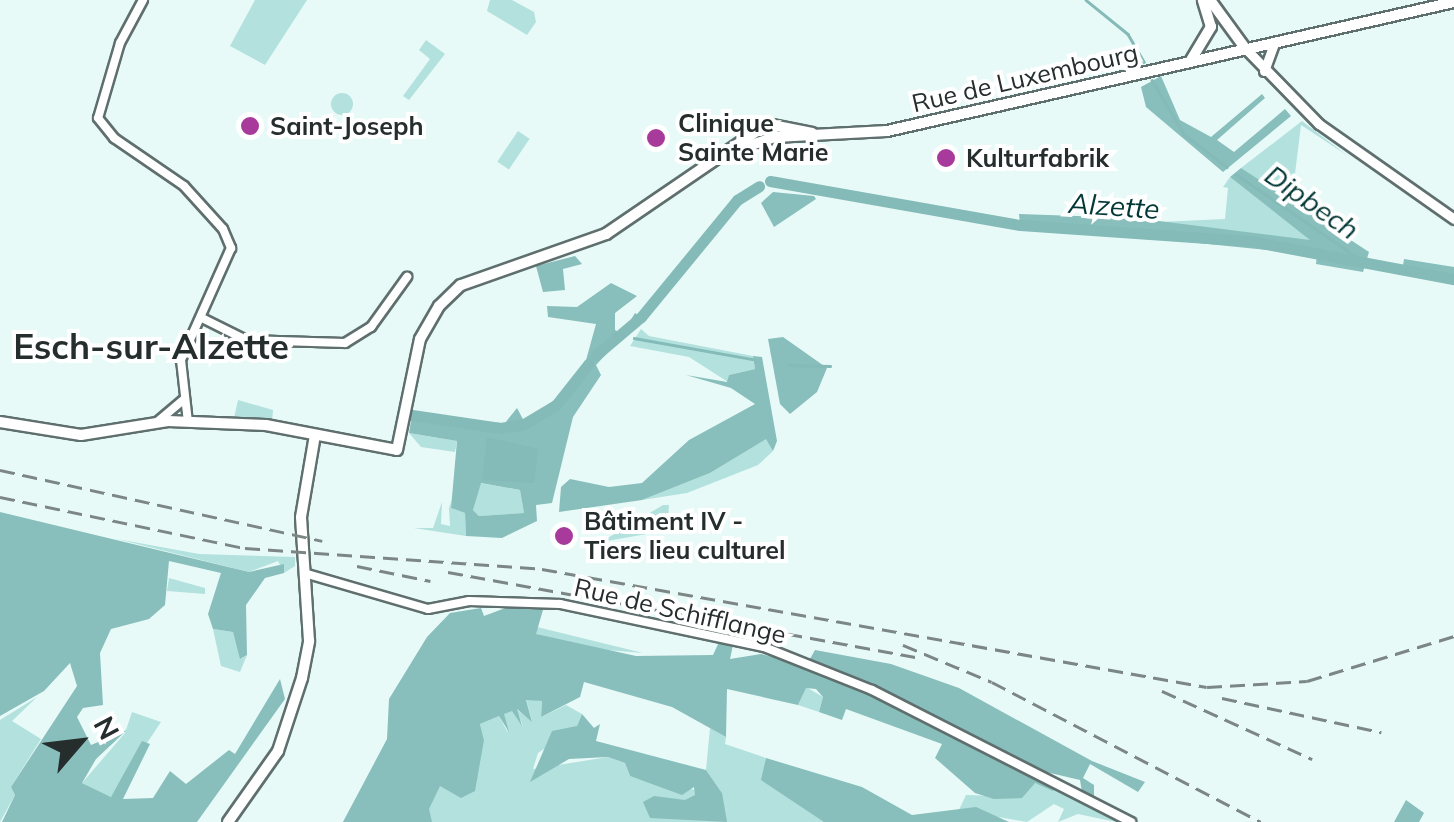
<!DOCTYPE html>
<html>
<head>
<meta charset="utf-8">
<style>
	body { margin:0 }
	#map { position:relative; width:1454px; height:822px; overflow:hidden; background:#e8faf8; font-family:Mulish,sans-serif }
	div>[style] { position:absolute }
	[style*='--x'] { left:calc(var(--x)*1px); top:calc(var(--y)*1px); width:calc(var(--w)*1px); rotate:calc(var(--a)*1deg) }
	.green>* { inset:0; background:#b2e1de; transform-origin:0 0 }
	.round { border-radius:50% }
	.forest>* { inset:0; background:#88bebb }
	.water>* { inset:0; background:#84bab7 }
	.stream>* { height:2.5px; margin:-1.25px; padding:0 1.25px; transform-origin:1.25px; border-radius:1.25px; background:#84bab7 }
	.river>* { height:11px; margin:-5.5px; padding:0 5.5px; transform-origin:5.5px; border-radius:5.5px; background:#84bab7 }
	.roads { filter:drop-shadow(2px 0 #5f6f6e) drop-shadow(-2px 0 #5f6f6e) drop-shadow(0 2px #5f6f6e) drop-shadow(0 -2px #5f6f6e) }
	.tertiary>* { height:8px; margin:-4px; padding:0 4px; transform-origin:4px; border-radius:4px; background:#fff }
	.secondary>* { height:9px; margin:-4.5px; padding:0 4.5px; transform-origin:4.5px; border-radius:4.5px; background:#fff }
	.primary>* { height:10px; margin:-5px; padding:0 5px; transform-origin:5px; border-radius:5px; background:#fff }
	.rail>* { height:2.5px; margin-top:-1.25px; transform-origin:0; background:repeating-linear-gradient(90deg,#7b8685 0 15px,transparent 0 23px) }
	.dots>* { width:28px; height:28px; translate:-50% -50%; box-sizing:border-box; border:5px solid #fff; border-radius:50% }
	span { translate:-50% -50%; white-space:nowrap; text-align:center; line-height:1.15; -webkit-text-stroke:8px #fff; paint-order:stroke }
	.street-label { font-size:25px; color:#262d2d }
	.poi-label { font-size:25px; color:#262d2d; font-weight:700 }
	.left { translate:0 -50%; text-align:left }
	.water-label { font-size:28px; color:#013735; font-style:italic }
	.district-label { font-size:35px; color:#262d2d; font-weight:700 }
	.north { position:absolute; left:30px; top:692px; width:100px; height:100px; -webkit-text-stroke:8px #fff; paint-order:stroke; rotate:62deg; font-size:28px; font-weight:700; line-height:40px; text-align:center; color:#262d2d }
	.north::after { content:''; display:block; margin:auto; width:35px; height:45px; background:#262d2d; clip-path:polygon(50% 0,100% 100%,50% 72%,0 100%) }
</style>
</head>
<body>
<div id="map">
	<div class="green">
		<i style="clip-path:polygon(255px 0,307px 0,265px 65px,230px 46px)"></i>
		<i style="clip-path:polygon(490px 0,512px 0,534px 12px,536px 22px,527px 35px,487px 11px)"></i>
		<i style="clip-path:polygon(426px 40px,445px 54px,409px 100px,403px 96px,430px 59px,419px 50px)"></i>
		<i class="round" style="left:331px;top:93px;width:22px;height:22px"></i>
		<i style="clip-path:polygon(1302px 121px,1348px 156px,1301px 125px,1291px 206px,1241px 168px)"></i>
		<i style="left:518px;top:131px;width:14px;height:37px;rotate:34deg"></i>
		<i style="clip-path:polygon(1230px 177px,1312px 241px,1136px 223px,1225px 219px,1228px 188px,1223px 187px)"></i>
		<i style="clip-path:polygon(641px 329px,649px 336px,753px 356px,755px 369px,729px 375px,728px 382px,689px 357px,630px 346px)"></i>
		<i style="clip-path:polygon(238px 400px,273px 410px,272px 422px,234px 418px)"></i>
		<i style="clip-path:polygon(409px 433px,457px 441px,455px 452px,421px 447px)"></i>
		<i style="clip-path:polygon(767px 438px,773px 451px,758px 465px,687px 493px,642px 500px,710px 473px)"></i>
		<i style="clip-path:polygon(480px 483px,520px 490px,524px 513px,479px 516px,473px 510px)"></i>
		<i style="clip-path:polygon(452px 499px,451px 508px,465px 513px,466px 536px,414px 528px,433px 528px,442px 502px,441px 524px,450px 526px,449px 508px)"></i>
		<i style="clip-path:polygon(663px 505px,669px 505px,668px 519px,698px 525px,601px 542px)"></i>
		<i style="clip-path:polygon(117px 539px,199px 554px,295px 557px,295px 566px,284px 573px,278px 561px,249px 572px)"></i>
		<i style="clip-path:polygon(169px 578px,205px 588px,205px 594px,167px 591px)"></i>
		<i style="clip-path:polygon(537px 627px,643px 653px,595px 649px,535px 634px)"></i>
		<i style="clip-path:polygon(213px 629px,233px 632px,241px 659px,247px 655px,240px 672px,221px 666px)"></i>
		<i style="clip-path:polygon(806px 687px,823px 697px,819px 712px,798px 705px)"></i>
		<i style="clip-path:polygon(37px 697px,12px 721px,41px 739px,11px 787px,15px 795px,0 822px,0 720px)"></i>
		<i style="clip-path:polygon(526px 699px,542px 701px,541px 717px,566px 705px,582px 714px,577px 726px,538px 753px,533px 769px,608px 757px,625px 763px,630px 776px,657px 785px,722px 793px,706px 770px,710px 728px,726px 737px,725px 744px,766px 758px,762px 780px,825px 822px,343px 822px,356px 798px,475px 766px,484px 740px,480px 724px,499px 716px,508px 733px,503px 714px,512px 710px,523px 726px,516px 709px,532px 721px)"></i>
		<i style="clip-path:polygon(132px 712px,161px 722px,111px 797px,82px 783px,125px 733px)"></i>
		<i style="clip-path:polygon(1034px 783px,1055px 788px,1116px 822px,1078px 814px,1058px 822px,1064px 809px,1054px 804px,1027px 822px,959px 810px,966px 795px,1022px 797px)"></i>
	</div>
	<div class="forest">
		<i style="clip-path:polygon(1161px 76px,1180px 120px,1211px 137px,1262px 94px,1265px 98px,1217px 140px,1234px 152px,1285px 109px,1291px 116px,1223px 172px,1146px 107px,1141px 87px)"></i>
		<i style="clip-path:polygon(1241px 168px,1369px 252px,1363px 272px,1316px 264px,1317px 255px,1020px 225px,1019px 214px,1135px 218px,1310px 240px,1230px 177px)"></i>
		<i style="clip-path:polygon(773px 192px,814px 196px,816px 199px,774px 227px,761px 203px)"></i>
		<i style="clip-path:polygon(575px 256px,582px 264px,563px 269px,565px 290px,543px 292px,536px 266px)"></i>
		<i style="clip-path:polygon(1404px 259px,1454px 267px,1454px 285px,1402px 272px)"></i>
		<i style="clip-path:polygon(evenodd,611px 283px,637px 296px,615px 313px,615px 330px,622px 334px,635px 313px,641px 317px,596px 365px,601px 375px,573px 417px,552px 503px,536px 505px,537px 521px,502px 538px,466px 536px,465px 513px,451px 508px,457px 441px,409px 433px,412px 415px,490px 427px,498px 422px,501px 428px,517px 408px,525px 423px,542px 416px,583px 371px,596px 324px,548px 317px,547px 306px,577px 307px,611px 283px,481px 483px,520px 490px,524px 513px,479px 516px,473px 510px,481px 483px)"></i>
		<i style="clip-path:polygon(783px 337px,827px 368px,817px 392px,790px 414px,780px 404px,768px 339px)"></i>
		<i style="clip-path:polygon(753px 356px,762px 357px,777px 441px,773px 451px,766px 439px,710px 473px,642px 500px,559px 512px,561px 487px,570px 479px,609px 487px,642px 483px,689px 440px,755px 404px,731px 388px,686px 375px,727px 382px,729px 375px,755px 369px)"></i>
		<i style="clip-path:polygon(0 512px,249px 572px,284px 564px,284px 573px,265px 578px,246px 605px,247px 655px,240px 659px,233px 632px,213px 629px,208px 614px,221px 573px,169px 561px,165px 605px,149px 619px,111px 629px,100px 653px,103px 705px,83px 708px,77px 717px,91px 745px,127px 730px,96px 759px,82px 783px,111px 797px,142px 741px,150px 744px,123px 799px,153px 798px,170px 771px,186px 784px,229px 750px,235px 754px,280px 679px,285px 699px,197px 822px,2px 822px,15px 795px,11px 787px,77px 686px,70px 663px,44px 691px,0 716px)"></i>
		<i style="clip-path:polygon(521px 602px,545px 603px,536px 634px,636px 656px,713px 655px,719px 642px,733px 645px,730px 659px,761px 654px,806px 666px,815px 650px,891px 664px,959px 688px,1092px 761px,1145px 782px,1138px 792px,1090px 764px,1083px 778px,1094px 785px,1094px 798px,1082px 792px,1080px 780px,1029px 768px,1057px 784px,1053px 791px,1035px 783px,1022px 798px,994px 799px,975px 793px,935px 758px,942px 744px,846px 709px,842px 720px,819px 712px,823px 697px,816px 689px,806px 688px,798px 705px,727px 689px,726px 737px,672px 707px,584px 682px,580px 697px,541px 717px,542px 701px,526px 700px,532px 722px,517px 709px,522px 726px,512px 711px,504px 714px,509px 732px,499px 716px,480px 724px,484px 740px,475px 791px,461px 798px,440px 786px,429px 809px,432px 822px,343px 822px,387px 739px,389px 699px,427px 637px,450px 613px,481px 608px,484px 616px)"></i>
		<i style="clip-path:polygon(582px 714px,594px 728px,600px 724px,596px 741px,706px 770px,722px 793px,727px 822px,650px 818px,643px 802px,654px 796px,685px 800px,695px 795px,694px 787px,682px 795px,630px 776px,625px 763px,608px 757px,569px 759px,530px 782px,552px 731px,577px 726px)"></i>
		<i style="clip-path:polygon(766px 758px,862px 787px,912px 815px,976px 807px,1009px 822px,824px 822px,761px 780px)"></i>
		<i style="clip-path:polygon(1406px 800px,1424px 813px,1419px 822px,1394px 822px)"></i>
	</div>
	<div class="water">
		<i style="clip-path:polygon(487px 437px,538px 449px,534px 483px,482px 480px)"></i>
	</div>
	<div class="stream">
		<i style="--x:1086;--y:0;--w:54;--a:39"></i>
		<i style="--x:1128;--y:34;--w:32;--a:60"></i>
		<i style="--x:1152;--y:80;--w:63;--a:59.3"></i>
		<i style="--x:1184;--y:134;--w:54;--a:37.5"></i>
		<i style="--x:1236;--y:174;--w:155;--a:34.5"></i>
		<i style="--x:634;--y:338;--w:120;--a:10.1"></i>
		<i style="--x:789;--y:365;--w:41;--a:1.4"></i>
	</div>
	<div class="river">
		<i style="--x:770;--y:181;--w:254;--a:10"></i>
		<i style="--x:1020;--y:225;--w:231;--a:4"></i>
		<i style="--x:1250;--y:241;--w:208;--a:10.6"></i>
		<i style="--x:596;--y:355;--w:59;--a:-40.2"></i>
		<i style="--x:641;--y:317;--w:151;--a:-50.6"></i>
		<i style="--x:737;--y:200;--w:26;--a:-32"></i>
		<i style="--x:412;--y:415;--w:89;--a:8.4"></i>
		<i style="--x:500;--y:428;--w:24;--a:-9"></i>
		<i style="--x:524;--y:424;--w:37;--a:-31"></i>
		<i style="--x:556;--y:405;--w:53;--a:-51.8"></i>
	</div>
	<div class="roads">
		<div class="tertiary">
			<i style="--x:143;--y:0;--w:49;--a:118.1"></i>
			<i style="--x:120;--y:43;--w:78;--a:106.3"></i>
			<i style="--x:98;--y:118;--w:26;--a:51"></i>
			<i style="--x:114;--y:138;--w:85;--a:34.4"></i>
			<i style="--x:184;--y:186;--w:58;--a:47.8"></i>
			<i style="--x:223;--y:229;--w:21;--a:67"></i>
			<i style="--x:231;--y:248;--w:123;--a:114.1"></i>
			<i style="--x:181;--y:360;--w:62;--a:83.6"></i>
			<i style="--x:202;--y:318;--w:49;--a:26.6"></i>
			<i style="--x:246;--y:340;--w:99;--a:1.7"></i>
			<i style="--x:345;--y:343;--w:31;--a:-32"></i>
			<i style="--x:371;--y:327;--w:62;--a:-54.2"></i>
			<i style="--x:157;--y:422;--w:34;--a:-40"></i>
			<i style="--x:304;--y:573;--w:129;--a:16.2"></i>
			<i style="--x:428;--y:609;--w:42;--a:-11"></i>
			<i style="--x:469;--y:601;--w:91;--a:1.9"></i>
			<i style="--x:560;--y:604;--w:208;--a:11.9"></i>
			<i style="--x:764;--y:647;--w:116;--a:21.7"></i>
			<i style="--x:872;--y:690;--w:291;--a:27"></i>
		</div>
		<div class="secondary">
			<i style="--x:1245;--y:48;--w:106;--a:45.8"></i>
			<i style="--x:1319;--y:124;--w:165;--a:35.1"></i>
			<i style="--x:1264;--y:71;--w:29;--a:-70"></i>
		</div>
		<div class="primary">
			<i style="--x:1210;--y:0;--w:59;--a:53.9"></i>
			<i style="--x:1191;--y:60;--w:39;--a:-59"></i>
			<i style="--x:1211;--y:27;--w:28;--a:-107"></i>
			<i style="--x:728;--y:153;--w:50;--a:-18.8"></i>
			<i style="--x:775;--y:137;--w:112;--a:-3.1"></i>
			<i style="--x:887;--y:131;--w:581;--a:-12.82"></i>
			<i style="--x:0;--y:422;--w:82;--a:9.1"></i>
			<i style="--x:81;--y:435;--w:88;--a:-9.1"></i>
			<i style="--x:168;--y:421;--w:98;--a:2.3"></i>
			<i style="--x:266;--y:425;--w:133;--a:10.8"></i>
			<i style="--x:397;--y:450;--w:113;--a:-78.3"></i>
			<i style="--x:420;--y:339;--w:38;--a:-60"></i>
			<i style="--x:439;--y:306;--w:30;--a:-44"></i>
			<i style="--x:461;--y:285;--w:154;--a:-19.4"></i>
			<i style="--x:606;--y:234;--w:195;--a:-34.3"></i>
			<i style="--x:767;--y:124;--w:46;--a:11.3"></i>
			<i style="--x:228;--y:822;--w:87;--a:-54.8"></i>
			<i style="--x:278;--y:751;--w:77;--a:-71.8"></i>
			<i style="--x:302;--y:678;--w:38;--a:-79"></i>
			<i style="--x:309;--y:641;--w:124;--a:-93.7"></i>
			<i style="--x:301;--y:517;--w:83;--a:-80.3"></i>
		</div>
	</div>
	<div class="rail">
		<i style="--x:0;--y:470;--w:330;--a:12.4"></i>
		<i style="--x:0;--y:497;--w:250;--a:11.8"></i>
		<i style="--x:245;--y:548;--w:298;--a:4"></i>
		<i style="--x:542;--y:569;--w:675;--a:10.06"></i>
		<i style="--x:1207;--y:687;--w:100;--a:-3.4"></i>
		<i style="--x:1307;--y:681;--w:154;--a:-17"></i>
		<i style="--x:357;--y:566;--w:75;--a:11.6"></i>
		<i style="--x:448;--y:572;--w:475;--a:10.3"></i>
		<i style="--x:903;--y:645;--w:96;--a:22.6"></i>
		<i style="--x:992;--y:682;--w:303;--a:27.5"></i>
		<i style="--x:1162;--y:691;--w:165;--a:24.4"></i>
		<i style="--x:1222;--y:698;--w:163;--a:12.1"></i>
	</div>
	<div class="dots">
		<i style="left:250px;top:126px;background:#a73a9a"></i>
		<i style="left:656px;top:138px;background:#a73a9a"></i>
		<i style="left:946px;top:158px;background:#a73a9a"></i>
		<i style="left:564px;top:536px;background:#a73a9a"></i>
	</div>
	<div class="street-label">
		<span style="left:1025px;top:78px;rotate:-13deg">Rue de Luxembourg</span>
		<span style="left:680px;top:611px;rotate:13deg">Rue de Schifflange</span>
	</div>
	<div class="poi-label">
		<span class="left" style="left:678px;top:138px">Clinique<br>Sainte Marie</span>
		<span class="left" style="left:270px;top:126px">Saint-Joseph</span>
		<span class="left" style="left:966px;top:158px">Kulturfabrik</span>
		<span class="left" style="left:584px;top:536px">Bâtiment IV -<br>Tiers lieu culturel</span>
	</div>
	<div class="water-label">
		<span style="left:1312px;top:202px;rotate:35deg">Dipbech</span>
		<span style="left:1114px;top:206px;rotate:4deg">Alzette</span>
	</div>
	<div class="district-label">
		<span style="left:151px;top:346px">Esch-sur-Alzette</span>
	</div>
	<div class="north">N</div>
</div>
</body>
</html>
